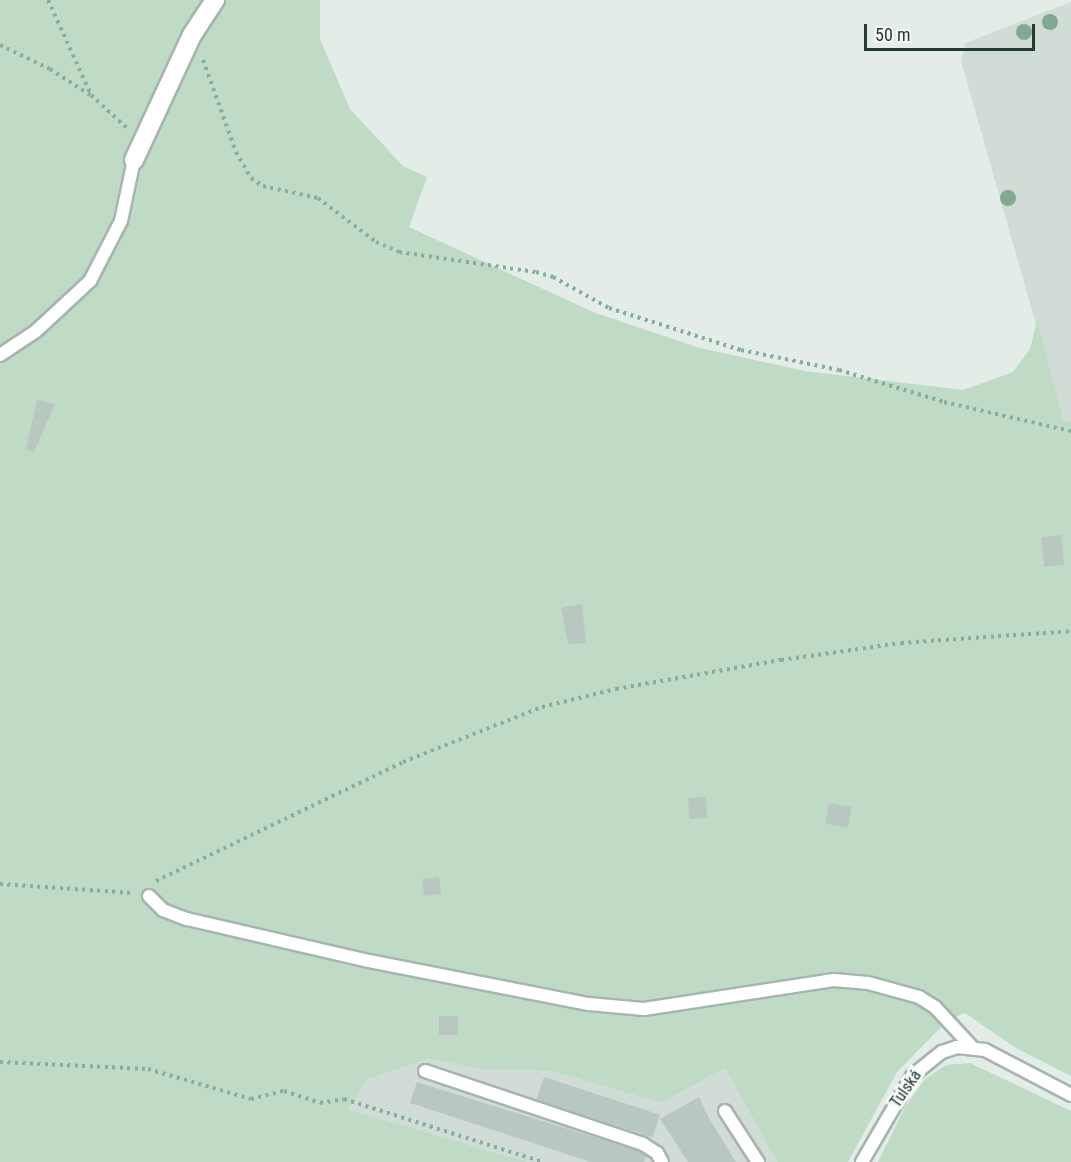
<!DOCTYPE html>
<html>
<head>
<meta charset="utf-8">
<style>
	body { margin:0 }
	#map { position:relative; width:1071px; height:1162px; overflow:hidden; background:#e4ece8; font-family:"Roboto Condensed",sans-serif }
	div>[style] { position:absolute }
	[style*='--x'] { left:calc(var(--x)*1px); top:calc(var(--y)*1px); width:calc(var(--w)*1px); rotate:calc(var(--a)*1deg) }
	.built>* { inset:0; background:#d2dcd7 }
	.green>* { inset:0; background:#bfdbc6 }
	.building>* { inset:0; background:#b9c7c1; transform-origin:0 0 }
	.path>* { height:4px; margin-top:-2px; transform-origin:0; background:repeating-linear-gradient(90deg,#87ada1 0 3px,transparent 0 7.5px) }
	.roads { filter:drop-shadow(2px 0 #a7b4af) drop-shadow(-2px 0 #a7b4af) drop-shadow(0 2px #a7b4af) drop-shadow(0 -2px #a7b4af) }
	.lane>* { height:12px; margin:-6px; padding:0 6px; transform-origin:6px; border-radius:6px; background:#fff }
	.street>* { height:18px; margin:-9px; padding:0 9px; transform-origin:9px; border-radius:9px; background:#fff }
	.trees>* { width:16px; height:16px; margin:-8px; border-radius:50%; background:#82a891 }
	span { translate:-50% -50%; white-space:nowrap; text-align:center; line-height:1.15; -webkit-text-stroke:6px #f4f9f7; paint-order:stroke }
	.street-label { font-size:16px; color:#253c36 }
	.scale { position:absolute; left:864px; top:24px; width:171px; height:27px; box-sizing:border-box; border:3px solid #253c36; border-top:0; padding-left:8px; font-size:18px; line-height:21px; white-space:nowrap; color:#253c36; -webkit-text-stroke:4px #f4f9f7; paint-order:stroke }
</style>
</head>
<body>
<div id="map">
	<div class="built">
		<i style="clip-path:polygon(1071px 2px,1071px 422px,1063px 420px,961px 61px,965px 43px)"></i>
		<i style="clip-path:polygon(429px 1059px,481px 1069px,551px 1071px,661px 1103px,725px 1068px,777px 1162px,528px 1162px,348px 1109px,367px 1079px)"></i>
	</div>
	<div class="green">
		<i style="clip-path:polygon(0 0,320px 0,320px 39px,350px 109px,403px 166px,427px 177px,409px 227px,593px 312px,700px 348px,805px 371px,963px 390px,1013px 372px,1030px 349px,1037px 320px,1063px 420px,1071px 422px,1071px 1076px,1016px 1048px,965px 1013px,948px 1020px,897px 1072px,848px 1162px,777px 1162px,725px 1068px,661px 1103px,551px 1071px,481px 1069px,429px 1059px,367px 1079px,348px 1109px,528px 1162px,0 1162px)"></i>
		<i style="clip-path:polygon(970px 1063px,1071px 1111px,1071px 1162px,878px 1162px,905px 1107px,925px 1079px,946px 1065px)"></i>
	</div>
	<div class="building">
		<i style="clip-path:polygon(37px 400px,55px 404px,34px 452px,26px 449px)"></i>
		<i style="left:1061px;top:535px;width:30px;height:20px;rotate:84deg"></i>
		<i style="clip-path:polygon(582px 604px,586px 643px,568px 644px,561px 608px)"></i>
		<i style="left:706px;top:797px;width:21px;height:18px;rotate:87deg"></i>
		<i style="left:829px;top:803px;width:23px;height:21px;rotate:10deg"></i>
		<i style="left:439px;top:877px;width:17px;height:17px;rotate:83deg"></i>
		<i style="left:439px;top:1016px;width:19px;height:19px"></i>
		<i style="left:544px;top:1077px;width:122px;height:24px;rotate:18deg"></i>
		<i style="clip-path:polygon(417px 1082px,639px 1151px,646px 1156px,644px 1162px,591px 1162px,410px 1103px)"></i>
		<i style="clip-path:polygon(699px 1097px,710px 1120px,736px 1162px,688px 1162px,660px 1119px)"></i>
	</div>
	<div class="path">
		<i style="--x:48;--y:0;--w:104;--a:65.6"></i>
		<i style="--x:91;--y:95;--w:50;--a:42.6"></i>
		<i style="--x:0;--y:45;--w:55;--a:25.6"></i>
		<i style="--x:50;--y:69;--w:48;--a:33"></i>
		<i style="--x:203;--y:60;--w:98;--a:70.3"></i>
		<i style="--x:236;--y:152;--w:30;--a:60"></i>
		<i style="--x:251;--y:178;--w:14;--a:34"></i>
		<i style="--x:263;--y:186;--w:56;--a:12.3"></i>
		<i style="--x:318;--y:198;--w:73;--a:37.2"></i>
		<i style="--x:376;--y:242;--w:25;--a:23"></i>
		<i style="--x:399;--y:252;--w:138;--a:8.3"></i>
		<i style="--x:536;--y:272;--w:18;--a:16"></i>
		<i style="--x:553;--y:277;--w:64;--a:29"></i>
		<i style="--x:609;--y:308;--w:139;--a:17.7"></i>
		<i style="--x:741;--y:350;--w:100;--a:11.5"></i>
		<i style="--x:839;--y:370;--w:110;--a:16.9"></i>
		<i style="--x:944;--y:402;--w:130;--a:12.9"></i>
		<i style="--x:156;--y:881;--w:274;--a:-25.7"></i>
		<i style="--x:403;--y:762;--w:149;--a:-21.6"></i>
		<i style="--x:542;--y:707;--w:76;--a:-13.7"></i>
		<i style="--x:616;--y:689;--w:168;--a:-10"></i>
		<i style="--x:781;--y:660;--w:121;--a:-8.1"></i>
		<i style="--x:901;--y:643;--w:170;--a:-4"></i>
		<i style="--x:0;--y:884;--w:134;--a:3.8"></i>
		<i style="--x:0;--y:1062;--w:148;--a:2.7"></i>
		<i style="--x:148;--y:1069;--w:107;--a:16.2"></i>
		<i style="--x:251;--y:1099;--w:34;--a:-14"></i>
		<i style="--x:284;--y:1091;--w:38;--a:18"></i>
		<i style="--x:320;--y:1103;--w:24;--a:-9"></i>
		<i style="--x:344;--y:1099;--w:209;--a:17.6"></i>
	</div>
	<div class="roads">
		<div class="lane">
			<i style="--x:0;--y:355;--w:43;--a:-33.7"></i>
			<i style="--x:36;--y:331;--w:74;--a:-42.8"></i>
			<i style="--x:90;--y:281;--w:68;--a:-62.7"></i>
			<i style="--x:121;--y:221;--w:62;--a:-78"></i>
			<i style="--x:149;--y:896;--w:20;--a:45"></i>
			<i style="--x:163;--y:910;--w:26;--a:21"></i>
			<i style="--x:187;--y:919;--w:187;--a:13"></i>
			<i style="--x:369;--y:961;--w:224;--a:11.1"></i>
			<i style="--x:589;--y:1004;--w:55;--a:5.2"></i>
			<i style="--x:644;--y:1009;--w:192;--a:-8.7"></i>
			<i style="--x:834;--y:980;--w:34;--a:5"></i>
			<i style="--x:868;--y:983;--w:53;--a:15.4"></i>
			<i style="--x:919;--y:997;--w:19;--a:32"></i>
			<i style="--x:935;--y:1007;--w:54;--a:47.2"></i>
			<i style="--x:425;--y:1071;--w:230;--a:18.5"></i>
			<i style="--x:643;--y:1144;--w:17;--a:33"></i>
			<i style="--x:657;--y:1153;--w:10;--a:61"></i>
			<i style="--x:725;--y:1111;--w:61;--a:57.1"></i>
			<i style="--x:862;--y:1162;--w:99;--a:-59.8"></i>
			<i style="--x:912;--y:1076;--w:38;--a:-39"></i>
			<i style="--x:942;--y:1052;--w:16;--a:-18"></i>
			<i style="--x:957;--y:1047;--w:28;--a:6"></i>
			<i style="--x:985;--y:1050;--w:97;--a:27.6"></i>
		</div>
		<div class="street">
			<i style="--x:134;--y:160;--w:138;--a:-65.1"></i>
			<i style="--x:192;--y:35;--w:42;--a:-56.7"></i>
		</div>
	</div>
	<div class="trees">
		<i style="left:1050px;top:22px"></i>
		<i style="left:1024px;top:32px"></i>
		<i style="left:1008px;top:198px"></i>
	</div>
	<div class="street-label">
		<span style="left:906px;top:1089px;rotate:-55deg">Tulská</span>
	</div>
	<div class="scale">50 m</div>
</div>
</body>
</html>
